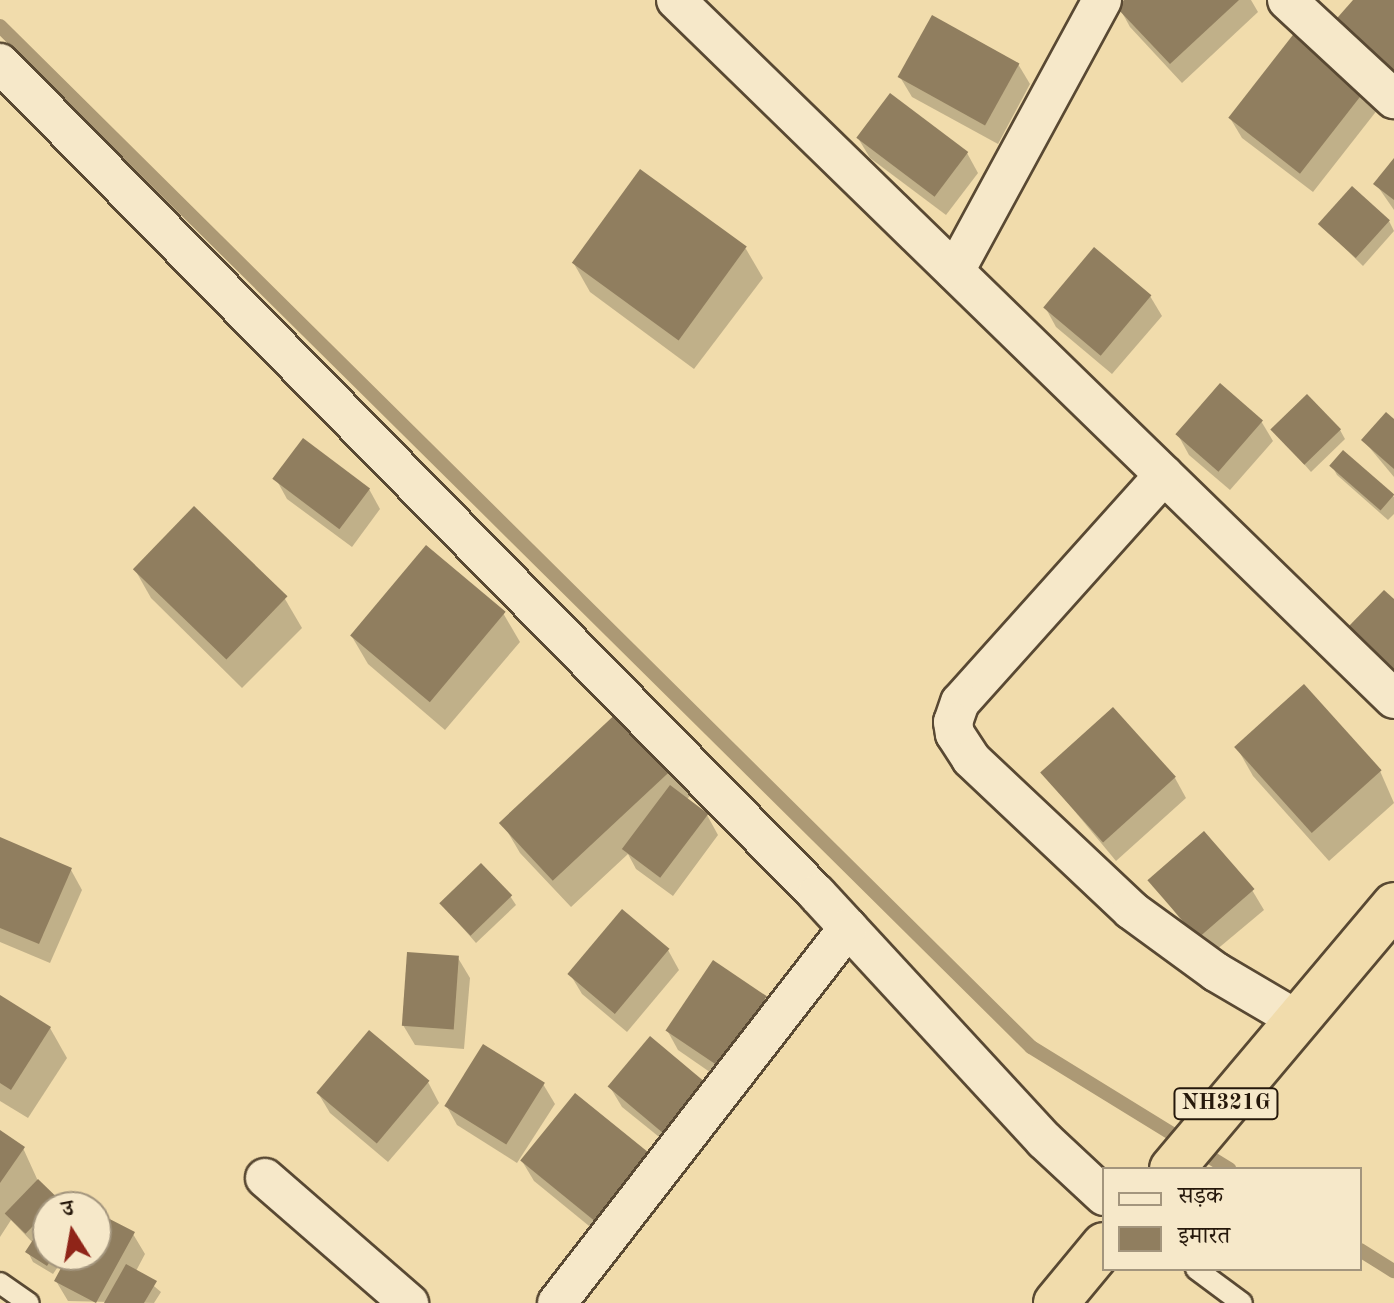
<!DOCTYPE html>
<html>
<head>
<meta charset="utf-8">
<style>
	body { margin:0 }
	#map { position:relative; width:1394px; height:1303px; overflow:hidden; background:#f1dcac; font-family:"Old Standard TT","Noto Serif Devanagari",serif }
	div>[style] { position:absolute }
	[style*='--x'] { left:calc(var(--x)*1px); top:calc(var(--y)*1px); width:calc(var(--w)*1px); rotate:calc(var(--a)*1deg) }
	.shadow>* { inset:0; background:#0003 }
	.stream>* { height:14px; margin:-7px; padding:0 7px; transform-origin:7px; border-radius:7px; background:#ac9975 }
	.building>* { inset:0; background:#907e5f; transform-origin:0 0 }
	.roads { filter:drop-shadow(2px 0 #594933) drop-shadow(-2px 0 #594933) drop-shadow(0 2px #594933) drop-shadow(0 -2px #594933) }
	.service>* { height:20px; margin:-10px; padding:0 10px; transform-origin:10px; border-radius:10px; background:#f6e8c9 }
	.minor>* { height:38px; margin:-19px; padding:0 19px; transform-origin:19px; border-radius:19px; background:#f6e8c9 }
	.trunk>* { height:44px; margin:-22px; padding:0 22px; transform-origin:22px; border-radius:22px; background:#f1dcac }
	span { translate:-50% -50%; white-space:nowrap; text-align:center; line-height:1.15; -webkit-text-stroke:7px #f6e8c9; paint-order:stroke }
	.shield-label span { padding:2px 6px; background:#f6e8c9; border:2px solid; border-radius:6px; -webkit-text-stroke-width:0 }
	.shield-label { font-size:22px; color:#26180b; font-weight:700 }
	.legend { position:absolute; left:1102px; top:1167px; width:260px; height:104px; box-sizing:border-box; background:#f6e8c9; border:2px solid #a3957d; margin:0; padding:10px 14px; list-style:none; font-size:24px; color:#26180b }
	.legend li { display:flex; align-items:center; gap:16px; height:40px }
	.legend b { width:40px; border:2px solid #a3957d }
	.north { position:absolute; left:32px; top:1191px; width:80px; height:80px; box-sizing:border-box; background:#f6e8c9; border:2px solid #a3957d; border-radius:50%; rotate:349deg; font-size:22px; font-weight:700; line-height:32px; text-align:center; color:#26180b }
	.north::after { content:''; display:block; margin:auto; width:28px; height:36px; background:#8f2418; clip-path:polygon(50% 0,100% 100%,50% 72%,0 100%) }
</style>
</head>
<body>
<div id="map">
	<div class="shadow">
		<i style="clip-path:polygon(1126px 0,1251px 0,1258px 12px,1182px 83px,1130px 27px,1119px 7px)"></i>
		<i style="clip-path:polygon(1018px 64px,1030px 84px,998px 144px,912px 97px,900px 77px)"></i>
		<i style="clip-path:polygon(1367px 88px,1378px 109px,1313px 192px,1242px 138px,1230px 118px)"></i>
		<i style="clip-path:polygon(858px 138px,967px 153px,978px 173px,946px 215px,870px 158px)"></i>
		<i style="clip-path:polygon(1394px 161px,1394px 210px,1376px 184px)"></i>
		<i style="clip-path:polygon(641px 171px,746px 249px,763px 278px,694px 369px,590px 292px,573px 262px)"></i>
		<i style="clip-path:polygon(1389px 221px,1394px 231px,1363px 266px,1320px 224px)"></i>
		<i style="clip-path:polygon(1150px 296px,1162px 316px,1112px 374px,1056px 327px,1045px 307px)"></i>
		<i style="clip-path:polygon(1261px 421px,1273px 441px,1230px 490px,1189px 455px,1178px 435px)"></i>
		<i style="clip-path:polygon(1394px 422px,1394px 477px,1364px 441px)"></i>
		<i style="clip-path:polygon(1274px 430px,1340px 430px,1345px 439px,1311px 472px)"></i>
		<i style="clip-path:polygon(1343px 452px,1394px 497px,1394px 514px,1388px 520px,1337px 475px,1332px 466px)"></i>
		<i style="clip-path:polygon(276px 479px,369px 489px,380px 509px,352px 547px,287px 499px)"></i>
		<i style="clip-path:polygon(134px 568px,285px 599px,302px 628px,242px 688px,151px 598px)"></i>
		<i style="clip-path:polygon(1394px 602px,1394px 676px,1363px 647px,1351px 627px)"></i>
		<i style="clip-path:polygon(503px 613px,520px 642px,445px 730px,368px 664px,351px 635px)"></i>
		<i style="clip-path:polygon(1236px 746px,1380px 771px,1394px 803px,1329px 861px,1253px 776px)"></i>
		<i style="clip-path:polygon(673px 767px,690px 796px,686px 800px,707px 815px,718px 835px,673px 896px,636px 869px,628px 854px,571px 907px,520px 853px,503px 824px)"></i>
		<i style="clip-path:polygon(1043px 773px,1175px 778px,1186px 798px,1116px 861px)"></i>
		<i style="clip-path:polygon(0 839px,71px 870px,82px 890px,50px 963px,0 942px)"></i>
		<i style="clip-path:polygon(1150px 880px,1252px 890px,1264px 910px,1209px 956px)"></i>
		<i style="clip-path:polygon(510px 896px,516px 905px,476px 943px,441px 903px)"></i>
		<i style="clip-path:polygon(668px 950px,679px 970px,627px 1032px,582px 994px,570px 974px)"></i>
		<i style="clip-path:polygon(458px 958px,470px 978px,464px 1049px,415px 1045px,403px 1025px)"></i>
		<i style="clip-path:polygon(0 997px,50px 1028px,67px 1058px,28px 1118px,0 1101px)"></i>
		<i style="clip-path:polygon(765px 999px,777px 1019px,730px 1086px,678px 1050px,667px 1030px)"></i>
		<i style="clip-path:polygon(428px 1082px,439px 1103px,388px 1162px,330px 1113px,318px 1093px)"></i>
		<i style="clip-path:polygon(543px 1084px,555px 1104px,517px 1163px,457px 1125px,446px 1105px)"></i>
		<i style="clip-path:polygon(610px 1087px,719px 1106px,679px 1153px,622px 1107px)"></i>
		<i style="clip-path:polygon(0 1133px,23px 1148px,38px 1181px,61px 1207px,48px 1207px,48px 1255px,66px 1255px,53px 1274px,33px 1262px,28px 1252px,33px 1243px,11px 1220px,0 1237px)"></i>
		<i style="clip-path:polygon(647px 1154px,659px 1174px,605px 1239px,534px 1181px,522px 1161px)"></i>
		<i style="clip-path:polygon(96px 1214px,133px 1234px,145px 1254px,136px 1271px,161px 1292px,154px 1303px,68px 1301px,56px 1281px,70px 1255px,96px 1255px)"></i>
	</div>
	<div class="stream">
		<i style="--x:0;--y:26;--w:1451;--a:44.72"></i>
		<i style="--x:1031;--y:1047;--w:233;--a:31.6"></i>
		<i style="--x:1360;--y:1250;--w:40;--a:32"></i>
	</div>
	<div class="building">
		<i style="clip-path:polygon(1124px 0,1239px 0,1170px 64px,1116px 7px)"></i>
		<i style="clip-path:polygon(1353px 0,1394px 0,1394px 69px,1389px 75px,1331px 25px)"></i>
		<i style="left:932px;top:15px;width:100px;height:71px;rotate:29deg"></i>
		<i style="left:1296px;top:31px;width:91px;height:110px;rotate:38deg"></i>
		<i style="left:890px;top:93px;width:98px;height:56px;rotate:37deg"></i>
		<i style="clip-path:polygon(1394px 158px,1394px 200px,1373px 184px)"></i>
		<i style="left:640px;top:169px;width:132px;height:116px;rotate:36deg"></i>
		<i style="left:1352px;top:186px;width:51px;height:51px;rotate:42deg"></i>
		<i style="left:1094px;top:247px;width:75px;height:79px;rotate:40deg"></i>
		<i style="left:1220px;top:383px;width:57px;height:68px;rotate:41deg"></i>
		<i style="left:1307px;top:394px;width:49px;height:51px;rotate:46deg"></i>
		<i style="clip-path:polygon(1386px 412px,1394px 419px,1394px 469px,1361px 440px)"></i>
		<i style="left:303px;top:438px;width:84px;height:51px;rotate:37deg"></i>
		<i style="left:1343px;top:450px;width:68px;height:21px;rotate:41deg"></i>
		<i style="left:194px;top:506px;width:130px;height:88px;rotate:44deg"></i>
		<i style="left:426px;top:545px;width:104px;height:118px;rotate:40deg"></i>
		<i style="clip-path:polygon(1384px 590px,1394px 599px,1394px 669px,1349px 626px)"></i>
		<i style="left:1304px;top:684px;width:116px;height:94px;rotate:48deg"></i>
		<i style="left:1113px;top:707px;width:94px;height:98px;rotate:48deg"></i>
		<i style="left:621px;top:709px;width:79px;height:167px;rotate:47deg"></i>
		<i style="left:670px;top:785px;width:48px;height:80px;rotate:37deg"></i>
		<i style="left:1204px;top:831px;width:77px;height:75px;rotate:49deg"></i>
		<i style="clip-path:polygon(0 837px,72px 868px,39px 944px,0 928px)"></i>
		<i style="left:481px;top:863px;width:45px;height:58px;rotate:46deg"></i>
		<i style="left:622px;top:909px;width:62px;height:85px;rotate:40deg"></i>
		<i style="left:407px;top:952px;width:52px;height:74px;rotate:4deg"></i>
		<i style="left:713px;top:960px;width:65px;height:85px;rotate:34deg"></i>
		<i style="clip-path:polygon(0 995px,51px 1027px,11px 1090px,0 1083px)"></i>
		<i style="left:369px;top:1030px;width:79px;height:82px;rotate:40deg"></i>
		<i style="left:650px;top:1036px;width:77px;height:66px;rotate:40deg"></i>
		<i style="left:483px;top:1044px;width:73px;height:73px;rotate:32deg"></i>
		<i style="left:575px;top:1093px;width:95px;height:87px;rotate:39deg"></i>
		<i style="clip-path:polygon(0 1130px,25px 1147px,0 1183px)"></i>
		<i style="left:38px;top:1179px;width:29px;height:48px;rotate:44deg"></i>
		<i style="clip-path:polygon(96px 1212px,135px 1232px,96px 1303px,54px 1281px,68px 1255px,96px 1255px)"></i>
		<i style="clip-path:polygon(48px 1217px,48px 1255px,54px 1255px,47px 1266px,25px 1252px)"></i>
		<i style="clip-path:polygon(126px 1264px,157px 1281px,144px 1303px,104px 1303px)"></i>
	</div>
	<div class="roads">
		<div class="service">
			<i style="--x:1196;--y:1269;--w:57;--a:36.5"></i>
			<i style="--x:0;--y:1283;--w:35;--a:35"></i>
		</div>
		<div class="minor">
			<i style="--x:676;--y:0;--w:1002;--a:44.23"></i>
			<i style="--x:1287;--y:0;--w:146;--a:42.8"></i>
			<i style="--x:0;--y:63;--w:1165;--a:45.49"></i>
			<i style="--x:817;--y:894;--w:335;--a:47.3"></i>
			<i style="--x:1044;--y:1140;--w:82;--a:43"></i>
			<i style="--x:955;--y:271;--w:308;--a:-61.5"></i>
			<i style="--x:1164;--y:475;--w:305;--a:131.9"></i>
			<i style="--x:960;--y:702;--w:21;--a:109"></i>
			<i style="--x:953;--y:722;--w:12;--a:81"></i>
			<i style="--x:955;--y:734;--w:30;--a:57"></i>
			<i style="--x:971;--y:759;--w:220;--a:43.3"></i>
			<i style="--x:1131;--y:910;--w:105;--a:36.1"></i>
			<i style="--x:1216;--y:972;--w:93;--a:30.4"></i>
			<i style="--x:265;--y:1178;--w:191;--a:41"></i>
			<i style="--x:557;--y:1303;--w:475;--a:-52.2"></i>
		</div>
		<div class="trunk">
			<i style="--x:1172;--y:1169;--w:345;--a:-49.9"></i>
			<i style="--x:1056;--y:1303;--w:75;--a:-50.4"></i>
		</div>
	</div>
	<div class="shield-label">
		<span style="left:1226px;top:1104px">NH321G</span>
	</div>
	<ul class="legend">
	<li><b style="height:10px;background:#f6e8c9"></b>सड़क</li>
	<li><b style="height:22px;background:#907e5f"></b>इमारत</li>
	</ul>
	<div class="north">उ</div>
</div>
</body>
</html>
